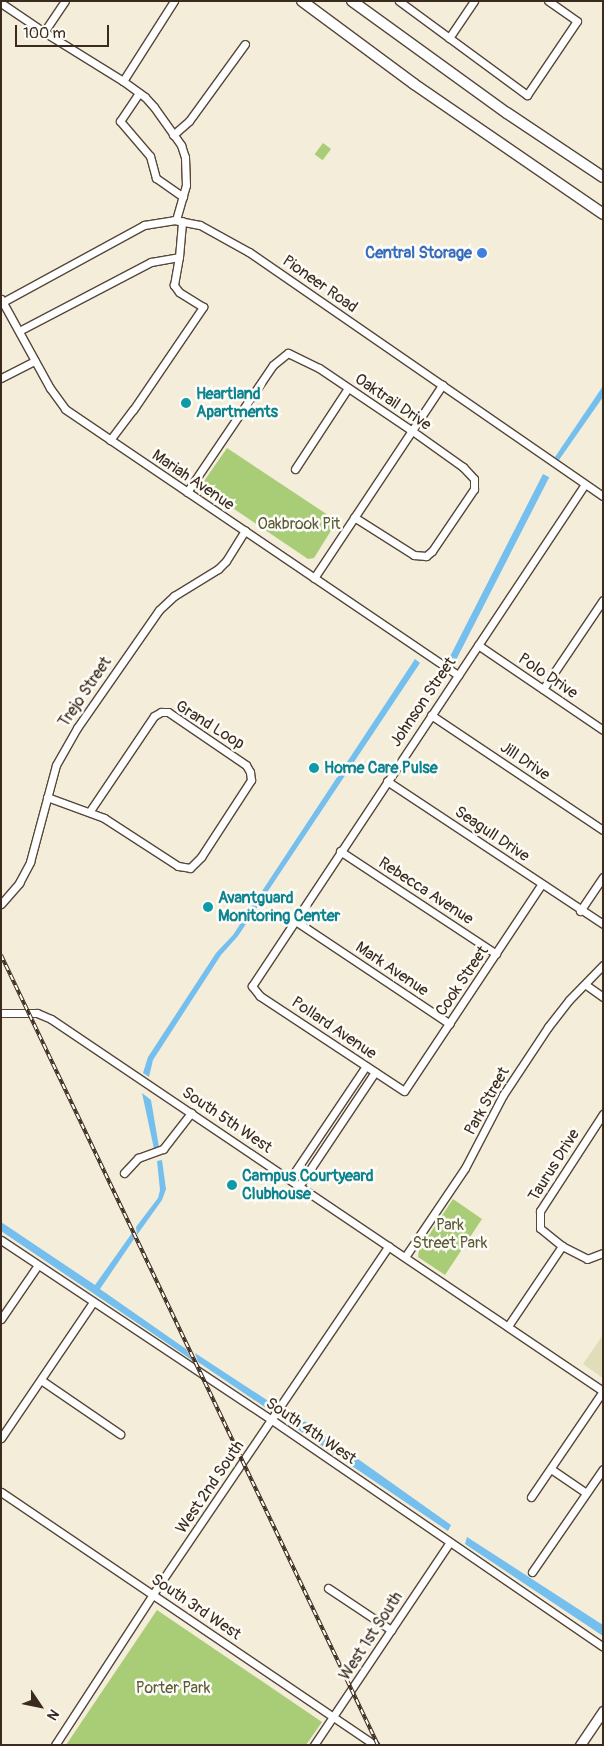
<!DOCTYPE html>
<html>
<head>
<meta charset="utf-8">
<style>
	body { margin:0 }
	#map { position:relative; width:604px; height:1746px; overflow:hidden; background:#f4edda; font-family:Pangolin,sans-serif }
	div>[style] { position:absolute }
	[style*='--x'] { left:calc(var(--x)*1px); top:calc(var(--y)*1px); width:calc(var(--w)*1px); rotate:calc(var(--a)*1deg) }
	.built>* { inset:0; background:#e0ddbb }
	.green>* { inset:0; background:#a9cd76; transform-origin:0 0 }
	.water>* { inset:0; background:#75bfee; transform-origin:0 0 }
	.roads { filter:drop-shadow(1px 0 #57473a) drop-shadow(-1px 0 #57473a) drop-shadow(0 1px #57473a) drop-shadow(0 -1px #57473a) }
	.minor>* { height:7px; margin:-3.5px; padding:0 3.5px; transform-origin:3.5px; border-radius:3.5px; background:#fff }
	.major>* { height:9px; margin:-4.5px; padding:0 4.5px; transform-origin:4.5px; border-radius:4.5px; background:#fff }
	.highway>* { height:10px; margin:-5px; padding:0 5px; transform-origin:5px; border-radius:5px; background:#fff }
	.rail>* { height:4px; margin-top:-2px; transform-origin:0; background:repeating-linear-gradient(90deg,#fdfcf7 0 5.5px,#3b2a1e 0 11px); box-sizing:border-box; border-block:1px solid #3b2a1e }
	.dots>* { width:14px; height:14px; translate:-50% -50%; box-sizing:border-box; border:2px solid #fdfcf7; border-radius:50% }
	span { translate:-50% -50%; white-space:nowrap; text-align:center; line-height:1.15; -webkit-text-stroke:5px #fdfcf7; paint-order:stroke }
	.shop-label { font-size:16px; color:#366cbe; font-weight:700 }
	.right { translate:-100% -50%; text-align:right }
	.street-label { font-size:16px; color:#3b2a1e }
	.culture-label { font-size:16px; color:#0d838f; font-weight:700 }
	.left { translate:0 -50%; text-align:left }
	.park-label { font-size:16px; color:#5c5b38 }
	.frame { position:absolute; inset:0; border:2px solid #3b2a1e; pointer-events:none }
	.north { position:absolute; left:15px; top:1681px; width:50px; height:50px; -webkit-text-stroke:4px #fdfcf7; paint-order:stroke; rotate:124deg; font-size:14px; font-weight:700; line-height:20px; text-align:center; color:#3b2a1e }
	.north::after { content:''; display:block; margin:auto; width:18px; height:22px; background:#3b2a1e; clip-path:polygon(50% 0,100% 100%,50% 72%,0 100%) }
	.scale { position:absolute; left:15px; top:25px; width:94px; height:22px; box-sizing:border-box; border:2px solid #3b2a1e; border-top:0; padding-left:6px; font-size:15px; line-height:18px; white-space:nowrap; color:#3b2a1e; -webkit-text-stroke:4px #fdfcf7; paint-order:stroke }
</style>
</head>
<body>
<div id="map">
	<div class="built">
		<i style="clip-path:polygon(603px 1335px,603px 1378px,583px 1364px)"></i>
	</div>
	<div class="green">
		<i style="left:323px;top:143px;width:10px;height:14px;rotate:37deg"></i>
		<i style="clip-path:polygon(227px 448px,337px 521px,314px 558px,308px 559px,203px 488px,202px 484px)"></i>
		<i style="clip-path:polygon(453px 1199px,482px 1219px,445px 1275px,418px 1257px,419px 1250px)"></i>
		<i style="clip-path:polygon(157px 1610px,322px 1722px,306px 1745px,66px 1745px)"></i>
	</div>
	<div class="water">
		<i style="clip-path:polygon(603px 386px,603px 397px,559px 460px,555px 457px)"></i>
		<i style="left:543px;top:474px;width:7px;height:205px;rotate:27deg"></i>
		<i style="clip-path:polygon(415px 659px,420px 663px,238px 936px,221px 955px,153px 1060px,149px 1077px,143px 1073px,148px 1057px,216px 953px,233px 935px)"></i>
		<i style="clip-path:polygon(142px 1093px,151px 1100px,159px 1147px,154px 1149px)"></i>
		<i style="clip-path:polygon(162px 1160px,166px 1189px,162px 1200px,137px 1235px,136px 1227px,158px 1198px,160px 1190px,157px 1161px)"></i>
		<i style="clip-path:polygon(1px 1222px,95px 1285px,132px 1233px,134px 1239px,100px 1289px,186px 1349px,192px 1360px,1px 1231px)"></i>
		<i style="clip-path:polygon(195px 1353px,276px 1406px,272px 1412px,198px 1362px)"></i>
		<i style="clip-path:polygon(289px 1410px,451px 1525px,448px 1531px,284px 1420px)"></i>
		<i style="clip-path:polygon(467px 1537px,603px 1625px,603px 1636px,465px 1544px)"></i>
	</div>
	<div class="roads">
		<div class="minor">
			<i style="--x:399;--y:1;--w:159;--a:36.3"></i>
			<i style="--x:527;--y:95;--w:89;--a:-56"></i>
			<i style="--x:577;--y:21;--w:35;--a:-145"></i>
			<i style="--x:1;--y:3;--w:52;--a:34"></i>
			<i style="--x:44;--y:32;--w:93;--a:31.8"></i>
			<i style="--x:123;--y:81;--w:27;--a:36"></i>
			<i style="--x:145;--y:97;--w:13;--a:48"></i>
			<i style="--x:154;--y:107;--w:47;--a:54.6"></i>
			<i style="--x:181;--y:145;--w:13;--a:72"></i>
			<i style="--x:185;--y:157;--w:28;--a:88"></i>
			<i style="--x:186;--y:185;--w:36;--a:106"></i>
			<i style="--x:44;--y:32;--w:37;--a:-56"></i>
			<i style="--x:449;--y:38;--w:45;--a:-56"></i>
			<i style="--x:123;--y:81;--w:95;--a:-57.5"></i>
			<i style="--x:139;--y:93;--w:34;--a:124"></i>
			<i style="--x:120;--y:121;--w:46;--a:49.4"></i>
			<i style="--x:150;--y:156;--w:23;--a:75"></i>
			<i style="--x:156;--y:178;--w:33;--a:35"></i>
			<i style="--x:173;--y:135;--w:21;--a:-41"></i>
			<i style="--x:189;--y:121;--w:95;--a:-54"></i>
			<i style="--x:1;--y:299;--w:102;--a:61.2"></i>
			<i style="--x:50;--y:388;--w:26;--a:54"></i>
			<i style="--x:65;--y:409;--w:475;--a:34.1"></i>
			<i style="--x:1;--y:303;--w:163;--a:-28.6"></i>
			<i style="--x:144;--y:225;--w:30;--a:-9"></i>
			<i style="--x:174;--y:220;--w:26;--a:11"></i>
			<i style="--x:200;--y:225;--w:56;--a:28.9"></i>
			<i style="--x:249;--y:252;--w:430;--a:34.6"></i>
			<i style="--x:19;--y:331;--w:149;--a:-27.6"></i>
			<i style="--x:151;--y:262;--w:28;--a:-10"></i>
			<i style="--x:179;--y:257;--w:36;--a:-85"></i>
			<i style="--x:1;--y:378;--w:38;--a:-27"></i>
			<i style="--x:110;--y:440;--w:38;--a:-53"></i>
			<i style="--x:133;--y:410;--w:125;--a:-55.8"></i>
			<i style="--x:203;--y:307;--w:28;--a:-148"></i>
			<i style="--x:179;--y:292;--w:9;--a:-126"></i>
			<i style="--x:174;--y:285;--w:28;--a:-80"></i>
			<i style="--x:295;--y:469;--w:97;--a:-56.8"></i>
			<i style="--x:187;--y:492;--w:153;--a:-55.9"></i>
			<i style="--x:273;--y:365;--w:19;--a:-39"></i>
			<i style="--x:288;--y:353;--w:34;--a:26"></i>
			<i style="--x:319;--y:368;--w:111;--a:34"></i>
			<i style="--x:411;--y:430;--w:64;--a:35.4"></i>
			<i style="--x:463;--y:467;--w:16;--a:47"></i>
			<i style="--x:474;--y:479;--w:10;--a:90"></i>
			<i style="--x:474;--y:489;--w:75;--a:124.1"></i>
			<i style="--x:432;--y:551;--w:8;--a:140"></i>
			<i style="--x:426;--y:556;--w:12;--a:-175"></i>
			<i style="--x:414;--y:555;--w:71;--a:-147.7"></i>
			<i style="--x:314;--y:578;--w:232;--a:-56.4"></i>
			<i style="--x:478;--y:645;--w:151;--a:34.2"></i>
			<i style="--x:543;--y:689;--w:107;--a:-56"></i>
			<i style="--x:431;--y:715;--w:207;--a:33.8"></i>
			<i style="--x:387;--y:781;--w:259;--a:33.5"></i>
			<i style="--x:47;--y:797;--w:61;--a:20.2"></i>
			<i style="--x:104;--y:818;--w:88;--a:33"></i>
			<i style="--x:178;--y:866;--w:12;--a:9"></i>
			<i style="--x:190;--y:868;--w:16;--a:-45"></i>
			<i style="--x:201;--y:857;--w:92;--a:-57"></i>
			<i style="--x:251;--y:780;--w:8;--a:-97"></i>
			<i style="--x:250;--y:772;--w:8;--a:-120"></i>
			<i style="--x:246;--y:765;--w:94;--a:-145.8"></i>
			<i style="--x:168;--y:712;--w:7;--a:180"></i>
			<i style="--x:161;--y:712;--w:8;--a:150"></i>
			<i style="--x:154;--y:716;--w:115;--a:124"></i>
			<i style="--x:340;--y:851;--w:187;--a:33.4"></i>
			<i style="--x:541;--y:885;--w:247;--a:123.6"></i>
			<i style="--x:404;--y:1091;--w:173;--a:-146.6"></i>
			<i style="--x:260;--y:996;--w:13;--a:-129"></i>
			<i style="--x:252;--y:986;--w:602;--a:-56.44"></i>
			<i style="--x:1;--y:904;--w:28;--a:-49"></i>
			<i style="--x:19;--y:883;--w:24;--a:-62"></i>
			<i style="--x:30;--y:862;--w:100;--a:-75"></i>
			<i style="--x:56;--y:765;--w:43;--a:-60.4"></i>
			<i style="--x:77;--y:728;--w:144;--a:-55.2"></i>
			<i style="--x:159;--y:610;--w:21;--a:-43"></i>
			<i style="--x:174;--y:596;--w:52;--a:-31.5"></i>
			<i style="--x:218;--y:569;--w:11;--a:-45"></i>
			<i style="--x:226;--y:561;--w:36;--a:-58"></i>
			<i style="--x:580;--y:911;--w:41;--a:-55.9"></i>
			<i style="--x:294;--y:920;--w:187;--a:33.7"></i>
			<i style="--x:586;--y:985;--w:21;--a:35"></i>
			<i style="--x:1;--y:1013;--w:36;--a:0"></i>
			<i style="--x:37;--y:1013;--w:15;--a:23"></i>
			<i style="--x:51;--y:1019;--w:666;--a:33.98"></i>
			<i style="--x:124;--y:1173;--w:21;--a:-47"></i>
			<i style="--x:138;--y:1158;--w:27;--a:-20"></i>
			<i style="--x:163;--y:1149;--w:46;--a:-52.1"></i>
			<i style="--x:290;--y:1179;--w:136;--a:-56.1"></i>
			<i style="--x:299;--y:1186;--w:137;--a:-56.3"></i>
			<i style="--x:1;--y:1240;--w:325;--a:33.6"></i>
			<i style="--x:272;--y:1420;--w:401;--a:34.4"></i>
			<i style="--x:562;--y:1246;--w:28;--a:27"></i>
			<i style="--x:587;--y:1259;--w:17;--a:-21"></i>
			<i style="--x:405;--y:1257;--w:107;--a:-56"></i>
			<i style="--x:465;--y:1168;--w:82;--a:-62.5"></i>
			<i style="--x:503;--y:1095;--w:82;--a:-56.5"></i>
			<i style="--x:548;--y:1027;--w:34;--a:-52"></i>
			<i style="--x:569;--y:1000;--w:49;--a:-45.8"></i>
			<i style="--x:1;--y:1319;--w:65;--a:-55.6"></i>
			<i style="--x:508;--y:1326;--w:97;--a:-56"></i>
			<i style="--x:562;--y:1246;--w:28;--a:-141"></i>
			<i style="--x:540;--y:1228;--w:17;--a:-90"></i>
			<i style="--x:540;--y:1211;--w:116;--a:-57"></i>
			<i style="--x:41;--y:1380;--w:96;--a:34.4"></i>
			<i style="--x:1;--y:1438;--w:164;--a:-55.9"></i>
			<i style="--x:551;--y:1469;--w:42;--a:34.4"></i>
			<i style="--x:1;--y:1492;--w:452;--a:34.1"></i>
			<i style="--x:531;--y:1497;--w:128;--a:-55.8"></i>
			<i style="--x:532;--y:1572;--w:125;--a:-55.4"></i>
			<i style="--x:328;--y:1588;--w:76;--a:33.7"></i>
			<i style="--x:55;--y:1745;--w:180;--a:-57"></i>
			<i style="--x:153;--y:1594;--w:420;--a:-55.9"></i>
			<i style="--x:314;--y:1745;--w:244;--a:-56.2"></i>
		</div>
		<div class="major">
			<i style="--x:580;--y:1745;--w:41;--a:-55.9"></i>
		</div>
		<div class="highway">
			<i style="--x:302;--y:1;--w:139;--a:36.5"></i>
			<i style="--x:414;--y:84;--w:229;--a:34.5"></i>
			<i style="--x:352;--y:1;--w:191;--a:35.9"></i>
			<i style="--x:507;--y:113;--w:115;--a:33.7"></i>
		</div>
	</div>
	<div class="rail">
		<i style="--x:1;--y:955;--w:875;--a:64.49"></i>
	</div>
	<div class="dots">
		<i style="left:482px;top:253px;background:#3f7fe0"></i>
		<i style="left:186px;top:403px;background:#0f9aa8"></i>
		<i style="left:314px;top:768px;background:#0f9aa8"></i>
		<i style="left:208px;top:907px;background:#0f9aa8"></i>
		<i style="left:232px;top:1185px;background:#0f9aa8"></i>
	</div>
	<div class="shop-label">
		<span class="right" style="left:472px;top:253px">Central Storage</span>
	</div>
	<div class="street-label">
		<span style="left:320px;top:284px;rotate:35deg">Pioneer Road</span>
		<span style="left:393px;top:402px;rotate:34deg">Oaktrail Drive</span>
		<span style="left:193px;top:480px;rotate:34deg">Mariah Avenue</span>
		<span style="left:548px;top:676px;rotate:34deg">Polo Drive</span>
		<span style="left:85px;top:692px;rotate:-56deg">Trejo Street</span>
		<span style="left:423px;top:702px;rotate:-56deg">Johnson Street</span>
		<span style="left:210px;top:725px;rotate:32deg">Grand Loop</span>
		<span style="left:525px;top:761px;rotate:34deg">Jill Drive</span>
		<span style="left:492px;top:834px;rotate:34deg">Seagull Drive</span>
		<span style="left:426px;top:891px;rotate:33deg">Rebecca Avenue</span>
		<span style="left:392px;top:969px;rotate:34deg">Mark Avenue</span>
		<span style="left:462px;top:981px;rotate:-56deg">Cook Street</span>
		<span style="left:334px;top:1028px;rotate:34deg">Pollard Avenue</span>
		<span style="left:487px;top:1101px;rotate:-61deg">Park Street</span>
		<span style="left:227px;top:1120px;rotate:34deg">South 5th West</span>
		<span style="left:554px;top:1165px;rotate:-58deg">Taurus Drive</span>
		<span style="left:311px;top:1431px;rotate:34deg">South 4th West</span>
		<span style="left:210px;top:1487px;rotate:-56deg">West 2nd South</span>
		<span style="left:196px;top:1607px;rotate:34deg">South 3rd West</span>
		<span style="left:371px;top:1636px;rotate:-57deg">West 1st South</span>
	</div>
	<div class="culture-label">
		<span class="left" style="left:196px;top:403px">Heartland<br>Apartments</span>
		<span class="left" style="left:324px;top:768px">Home Care Pulse</span>
		<span class="left" style="left:218px;top:907px">Avantguard<br>Monitoring Center</span>
		<span class="left" style="left:242px;top:1185px">Campus Courtyeard<br>Clubhouse</span>
	</div>
	<div class="park-label">
		<span style="left:299px;top:524px">Oakbrook Pit</span>
		<span style="left:450px;top:1234px">Park<br>Street Park</span>
		<span style="left:173px;top:1688px">Porter Park</span>
	</div>
	<div class="frame"></div>
	<div class="north">N</div>
	<div class="scale">100 m</div>
</div>
</body>
</html>
